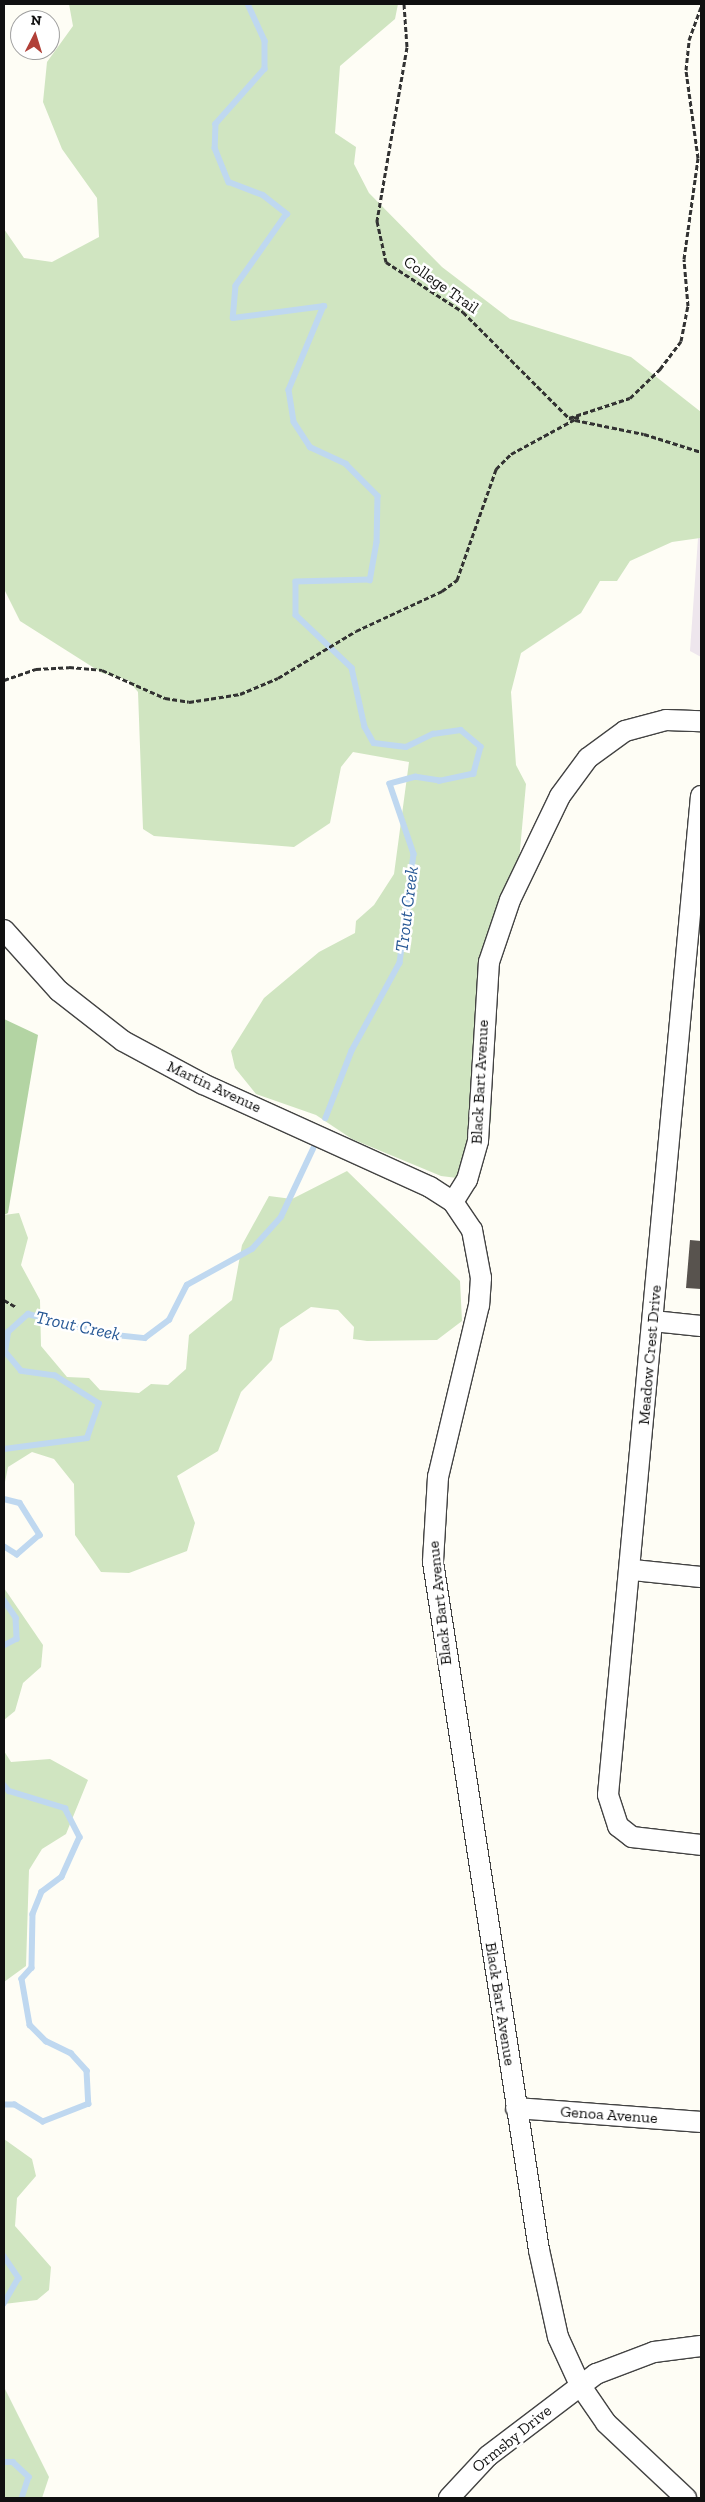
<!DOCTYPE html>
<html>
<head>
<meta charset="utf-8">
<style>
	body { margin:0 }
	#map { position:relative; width:705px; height:2502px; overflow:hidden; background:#fefdf5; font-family:"Zilla Slab",serif }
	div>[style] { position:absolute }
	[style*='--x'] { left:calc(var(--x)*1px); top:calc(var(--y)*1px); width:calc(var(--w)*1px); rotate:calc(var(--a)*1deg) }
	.industrial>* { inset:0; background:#eee6ed }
	.green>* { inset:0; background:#d0e5c1 }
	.forest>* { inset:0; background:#b3d4a3 }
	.stream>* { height:5.5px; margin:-2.75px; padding:0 2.75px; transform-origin:2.75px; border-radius:2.75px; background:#bfd8f0 }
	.building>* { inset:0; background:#58534e }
	.path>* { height:3px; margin-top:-1.5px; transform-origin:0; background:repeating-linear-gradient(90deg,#323232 0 5px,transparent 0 7.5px) }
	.roads { filter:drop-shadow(1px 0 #434343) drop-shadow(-1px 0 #434343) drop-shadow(0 1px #434343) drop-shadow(0 -1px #434343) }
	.minor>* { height:20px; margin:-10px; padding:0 10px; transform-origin:10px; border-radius:10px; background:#fff }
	span { translate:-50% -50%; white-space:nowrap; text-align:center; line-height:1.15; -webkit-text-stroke:5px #fff; paint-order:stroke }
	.street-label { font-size:16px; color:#101010 }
	.water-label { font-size:18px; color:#275895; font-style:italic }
	.frame { position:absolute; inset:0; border:5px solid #101010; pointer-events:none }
	.north { position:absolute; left:10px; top:10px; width:50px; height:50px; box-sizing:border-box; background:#fff; border:1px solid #9f9f9f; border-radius:50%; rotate:5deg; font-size:14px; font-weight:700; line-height:20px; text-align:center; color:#101010 }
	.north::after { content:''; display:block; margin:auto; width:18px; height:22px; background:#b14038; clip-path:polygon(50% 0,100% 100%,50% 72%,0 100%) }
</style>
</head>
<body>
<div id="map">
	<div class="industrial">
		<i style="clip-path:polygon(701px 496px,701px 657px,690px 651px)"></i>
	</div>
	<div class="green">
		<i style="clip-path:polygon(69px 4px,398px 4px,395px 19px,340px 66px,335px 133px,356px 147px,354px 164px,369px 193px,442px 267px,510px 319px,631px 357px,701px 412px,700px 538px,672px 542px,630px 561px,617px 581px,600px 581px,581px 613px,521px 653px,511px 692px,516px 765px,526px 784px,518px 872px,473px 1062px,492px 1108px,489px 1136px,457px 1178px,441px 1176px,352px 1139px,316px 1115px,256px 1094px,235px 1068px,231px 1051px,264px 998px,319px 952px,355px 933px,356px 921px,374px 905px,394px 874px,409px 762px,353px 752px,341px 767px,330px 823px,294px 847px,154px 836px,143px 829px,138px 692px,128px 680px,102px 673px,20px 621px,4px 589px,4px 229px,24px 258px,52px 262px,99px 237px,97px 198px,62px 149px,43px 102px,47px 62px,73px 26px)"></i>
		<i style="clip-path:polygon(347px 1171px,460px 1281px,462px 1321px,437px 1340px,367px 1341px,353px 1339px,354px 1327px,338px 1310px,311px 1307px,280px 1328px,272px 1360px,241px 1392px,218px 1451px,177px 1476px,195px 1523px,187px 1551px,129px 1573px,101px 1572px,75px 1535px,74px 1484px,54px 1459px,32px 1452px,8px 1467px,4px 1487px,4px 1215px,19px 1213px,28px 1238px,21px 1265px,40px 1300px,41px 1346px,67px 1377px,89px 1378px,100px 1390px,139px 1393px,151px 1384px,168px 1385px,186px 1369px,189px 1335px,232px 1300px,242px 1245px,269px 1196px,292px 1199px)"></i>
		<i style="clip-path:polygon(4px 1588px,43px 1645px,41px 1667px,23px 1683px,15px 1711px,4px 1720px)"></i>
		<i style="clip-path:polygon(4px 1751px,11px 1762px,50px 1759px,88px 1780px,66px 1834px,42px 1849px,29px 1870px,26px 1966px,4px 1982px)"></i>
		<i style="clip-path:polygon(4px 2139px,32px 2159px,36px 2176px,17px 2198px,15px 2226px,51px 2267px,49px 2290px,37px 2300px,4px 2304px)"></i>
		<i style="clip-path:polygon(4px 2387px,49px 2477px,42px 2498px,4px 2498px)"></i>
	</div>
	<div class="forest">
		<i style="clip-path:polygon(4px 1019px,38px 1035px,8px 1213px,4px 1215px)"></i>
	</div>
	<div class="stream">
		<i style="--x:248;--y:4;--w:41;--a:65.3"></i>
		<i style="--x:265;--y:41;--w:28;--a:90"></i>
		<i style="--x:265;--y:69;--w:74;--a:131.7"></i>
		<i style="--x:216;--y:124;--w:24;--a:92"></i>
		<i style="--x:215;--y:148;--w:37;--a:68"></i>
		<i style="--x:229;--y:182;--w:36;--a:21"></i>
		<i style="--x:263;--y:195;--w:31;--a:38"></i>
		<i style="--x:287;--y:214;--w:88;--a:125.3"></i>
		<i style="--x:236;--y:286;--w:32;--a:95"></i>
		<i style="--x:233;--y:318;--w:92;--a:-7.5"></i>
		<i style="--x:324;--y:306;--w:91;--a:112.6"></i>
		<i style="--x:289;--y:390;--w:32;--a:81"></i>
		<i style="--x:294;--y:422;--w:30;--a:57"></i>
		<i style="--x:310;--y:447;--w:40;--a:25"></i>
		<i style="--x:346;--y:464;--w:45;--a:45"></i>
		<i style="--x:378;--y:496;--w:46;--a:91.2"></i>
		<i style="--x:377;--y:542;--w:39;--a:100"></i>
		<i style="--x:370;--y:580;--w:74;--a:178.5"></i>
		<i style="--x:296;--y:582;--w:33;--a:90"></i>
		<i style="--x:296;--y:615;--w:77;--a:43.4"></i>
		<i style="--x:352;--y:668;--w:60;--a:77.6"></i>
		<i style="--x:365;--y:727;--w:18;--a:61"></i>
		<i style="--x:374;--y:743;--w:32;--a:7"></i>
		<i style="--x:406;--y:747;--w:30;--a:-26"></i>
		<i style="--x:433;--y:734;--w:28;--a:-8"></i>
		<i style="--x:461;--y:730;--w:26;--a:40"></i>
		<i style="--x:481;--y:747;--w:28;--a:105"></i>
		<i style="--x:474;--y:774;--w:35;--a:168"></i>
		<i style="--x:440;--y:781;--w:24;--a:-171"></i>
		<i style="--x:416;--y:777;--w:27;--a:165"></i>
		<i style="--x:390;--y:784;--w:74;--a:71.1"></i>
		<i style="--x:414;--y:854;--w:110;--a:97.3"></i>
		<i style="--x:400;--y:963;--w:100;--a:118.6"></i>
		<i style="--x:352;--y:1051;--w:72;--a:111.2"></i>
		<i style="--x:4;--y:1449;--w:84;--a:-7.5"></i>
		<i style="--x:87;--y:1438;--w:36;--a:-71"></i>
		<i style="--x:99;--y:1404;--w:52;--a:-147.5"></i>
		<i style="--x:55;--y:1376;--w:34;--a:-172"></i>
		<i style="--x:21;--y:1371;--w:25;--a:-130"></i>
		<i style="--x:5;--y:1352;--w:20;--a:-81"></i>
		<i style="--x:8;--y:1332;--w:27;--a:-42"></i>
		<i style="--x:28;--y:1314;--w:81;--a:14.4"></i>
		<i style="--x:106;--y:1334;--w:39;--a:6"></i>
		<i style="--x:145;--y:1338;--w:30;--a:-37"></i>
		<i style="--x:169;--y:1320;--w:39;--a:-63"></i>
		<i style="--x:187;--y:1285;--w:74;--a:-29"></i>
		<i style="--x:252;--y:1249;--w:43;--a:-47.8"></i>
		<i style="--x:281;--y:1217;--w:75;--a:-64.8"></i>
		<i style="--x:4;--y:1499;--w:16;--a:14"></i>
		<i style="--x:20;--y:1503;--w:38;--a:58"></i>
		<i style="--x:40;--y:1535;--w:30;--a:139"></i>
		<i style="--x:17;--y:1555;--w:15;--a:-148"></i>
		<i style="--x:4;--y:1600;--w:22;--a:56"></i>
		<i style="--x:16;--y:1618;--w:21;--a:87"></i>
		<i style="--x:17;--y:1639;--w:15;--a:152"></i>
		<i style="--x:4;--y:1785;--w:8;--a:50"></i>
		<i style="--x:9;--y:1791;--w:59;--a:16.9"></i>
		<i style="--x:65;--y:1808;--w:33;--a:63"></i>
		<i style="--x:80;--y:1837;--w:44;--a:114.2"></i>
		<i style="--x:62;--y:1877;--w:25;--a:143"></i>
		<i style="--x:42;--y:1892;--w:24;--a:112"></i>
		<i style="--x:33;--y:1914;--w:54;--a:91.1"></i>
		<i style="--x:32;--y:1968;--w:15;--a:132"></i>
		<i style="--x:22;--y:1979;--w:47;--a:80.1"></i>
		<i style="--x:30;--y:2025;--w:23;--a:45"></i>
		<i style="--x:46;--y:2041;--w:28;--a:26"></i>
		<i style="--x:71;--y:2053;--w:24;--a:48"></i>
		<i style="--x:87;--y:2071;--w:33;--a:87"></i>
		<i style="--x:89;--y:2104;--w:49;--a:158.6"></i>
		<i style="--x:43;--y:2122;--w:33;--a:-149"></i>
		<i style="--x:15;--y:2105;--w:11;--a:180"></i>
		<i style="--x:4;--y:2256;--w:27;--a:56"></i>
		<i style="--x:19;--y:2278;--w:30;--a:120"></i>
		<i style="--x:4;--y:2462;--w:9;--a:0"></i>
		<i style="--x:13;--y:2462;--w:22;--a:43"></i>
		<i style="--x:29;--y:2477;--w:22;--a:108"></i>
	</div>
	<div class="building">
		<i style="clip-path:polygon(690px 1240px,701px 1241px,701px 1289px,686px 1288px)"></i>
	</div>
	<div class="path">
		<i style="--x:404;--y:4;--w:43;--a:86"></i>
		<i style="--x:407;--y:47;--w:177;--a:99.8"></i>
		<i style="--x:377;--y:221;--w:42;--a:77.6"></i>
		<i style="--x:386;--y:262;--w:92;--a:33"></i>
		<i style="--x:463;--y:312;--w:150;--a:45"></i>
		<i style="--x:575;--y:420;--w:70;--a:11.5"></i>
		<i style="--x:644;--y:434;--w:60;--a:17.5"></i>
		<i style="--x:4;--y:680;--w:34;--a:-19"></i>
		<i style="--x:36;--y:669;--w:33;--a:-3"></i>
		<i style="--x:69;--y:667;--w:33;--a:5"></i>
		<i style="--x:102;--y:670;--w:69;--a:24"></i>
		<i style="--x:165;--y:698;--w:24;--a:9"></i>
		<i style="--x:189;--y:702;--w:52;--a:-8.9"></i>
		<i style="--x:240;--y:694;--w:41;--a:-22.8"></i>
		<i style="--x:278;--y:678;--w:91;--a:-31.1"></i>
		<i style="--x:356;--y:631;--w:95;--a:-24.9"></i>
		<i style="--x:442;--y:591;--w:19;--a:-36"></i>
		<i style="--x:457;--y:580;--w:118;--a:-70.6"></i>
		<i style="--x:496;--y:469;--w:21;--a:-45"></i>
		<i style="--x:511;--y:454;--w:77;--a:-28.6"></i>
		<i style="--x:579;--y:417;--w:10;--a:174"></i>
		<i style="--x:569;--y:418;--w:64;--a:-18.2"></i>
		<i style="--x:630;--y:398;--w:42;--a:-44"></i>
		<i style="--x:660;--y:369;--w:35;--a:-53"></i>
		<i style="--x:681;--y:341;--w:36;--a:-79"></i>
		<i style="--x:688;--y:306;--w:47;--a:-94.9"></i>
		<i style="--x:684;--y:259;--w:102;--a:-82.1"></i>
		<i style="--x:698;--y:158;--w:89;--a:-97.8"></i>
		<i style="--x:686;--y:70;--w:30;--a:-84"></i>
		<i style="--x:689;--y:40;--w:35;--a:-70"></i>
		<i style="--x:4;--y:1300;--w:14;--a:30"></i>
	</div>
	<div class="roads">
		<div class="minor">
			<i style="--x:701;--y:796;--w:1003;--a:95.32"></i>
			<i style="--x:608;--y:1795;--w:33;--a:72"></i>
			<i style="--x:618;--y:1826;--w:18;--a:38"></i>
			<i style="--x:632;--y:1837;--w:69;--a:6.6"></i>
			<i style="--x:4;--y:930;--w:82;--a:48"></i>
			<i style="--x:59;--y:991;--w:81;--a:38"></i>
			<i style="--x:123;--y:1041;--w:91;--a:28.3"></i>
			<i style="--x:203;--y:1084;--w:249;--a:24.4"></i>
			<i style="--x:430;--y:1187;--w:27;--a:33"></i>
			<i style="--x:453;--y:1202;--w:34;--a:56"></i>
			<i style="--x:472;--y:1230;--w:49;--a:79.4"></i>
			<i style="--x:481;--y:1278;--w:27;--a:94"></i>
			<i style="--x:479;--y:1305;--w:177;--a:103.4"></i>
			<i style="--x:438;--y:1477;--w:85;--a:93.4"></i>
			<i style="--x:433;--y:1562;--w:696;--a:81.24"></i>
			<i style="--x:539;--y:2250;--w:89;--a:77.7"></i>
			<i style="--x:558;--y:2337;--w:53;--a:65.4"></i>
			<i style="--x:580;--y:2385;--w:46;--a:55.6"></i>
			<i style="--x:606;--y:2423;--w:110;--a:43.2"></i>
			<i style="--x:453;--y:1202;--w:26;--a:-58"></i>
			<i style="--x:467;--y:1180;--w:41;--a:-74.2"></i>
			<i style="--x:478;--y:1141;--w:179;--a:-86.5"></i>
			<i style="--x:489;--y:962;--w:65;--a:-71.3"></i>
			<i style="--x:510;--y:900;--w:115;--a:-64.3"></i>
			<i style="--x:560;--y:796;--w:47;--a:-53.6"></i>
			<i style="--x:588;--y:758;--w:46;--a:-36.1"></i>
			<i style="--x:625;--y:731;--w:42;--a:-15"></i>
			<i style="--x:666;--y:720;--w:35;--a:2"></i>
			<i style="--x:653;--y:1321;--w:48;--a:5.9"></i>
			<i style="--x:633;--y:1570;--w:68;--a:5.9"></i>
			<i style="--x:516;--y:2108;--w:186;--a:4.3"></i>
			<i style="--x:449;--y:2498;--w:57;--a:-47.1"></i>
			<i style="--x:488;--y:2456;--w:136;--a:-37.2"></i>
			<i style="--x:596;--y:2374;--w:62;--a:-20.8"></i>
			<i style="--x:654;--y:2352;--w:47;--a:-7.3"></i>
		</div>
	</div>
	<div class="street-label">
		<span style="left:441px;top:285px;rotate:35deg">College Trail</span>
		<span style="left:480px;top:1082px;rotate:-87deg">Black Bart Avenue</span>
		<span style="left:214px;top:1087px;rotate:25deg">Martin Avenue</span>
		<span style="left:650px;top:1355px;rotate:-85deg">Meadow Crest Drive</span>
		<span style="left:440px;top:1603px;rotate:-96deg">Black Bart Avenue</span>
		<span style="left:500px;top:2004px;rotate:81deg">Black Bart Avenue</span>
		<span style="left:609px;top:2115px;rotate:4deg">Genoa Avenue</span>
		<span style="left:512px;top:2439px;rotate:-39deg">Ormsby Drive</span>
	</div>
	<div class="water-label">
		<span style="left:407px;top:909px;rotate:-83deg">Trout Creek</span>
		<span style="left:78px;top:1326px;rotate:12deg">Trout Creek</span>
	</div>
	<div class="frame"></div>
	<div class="north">N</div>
</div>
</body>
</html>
